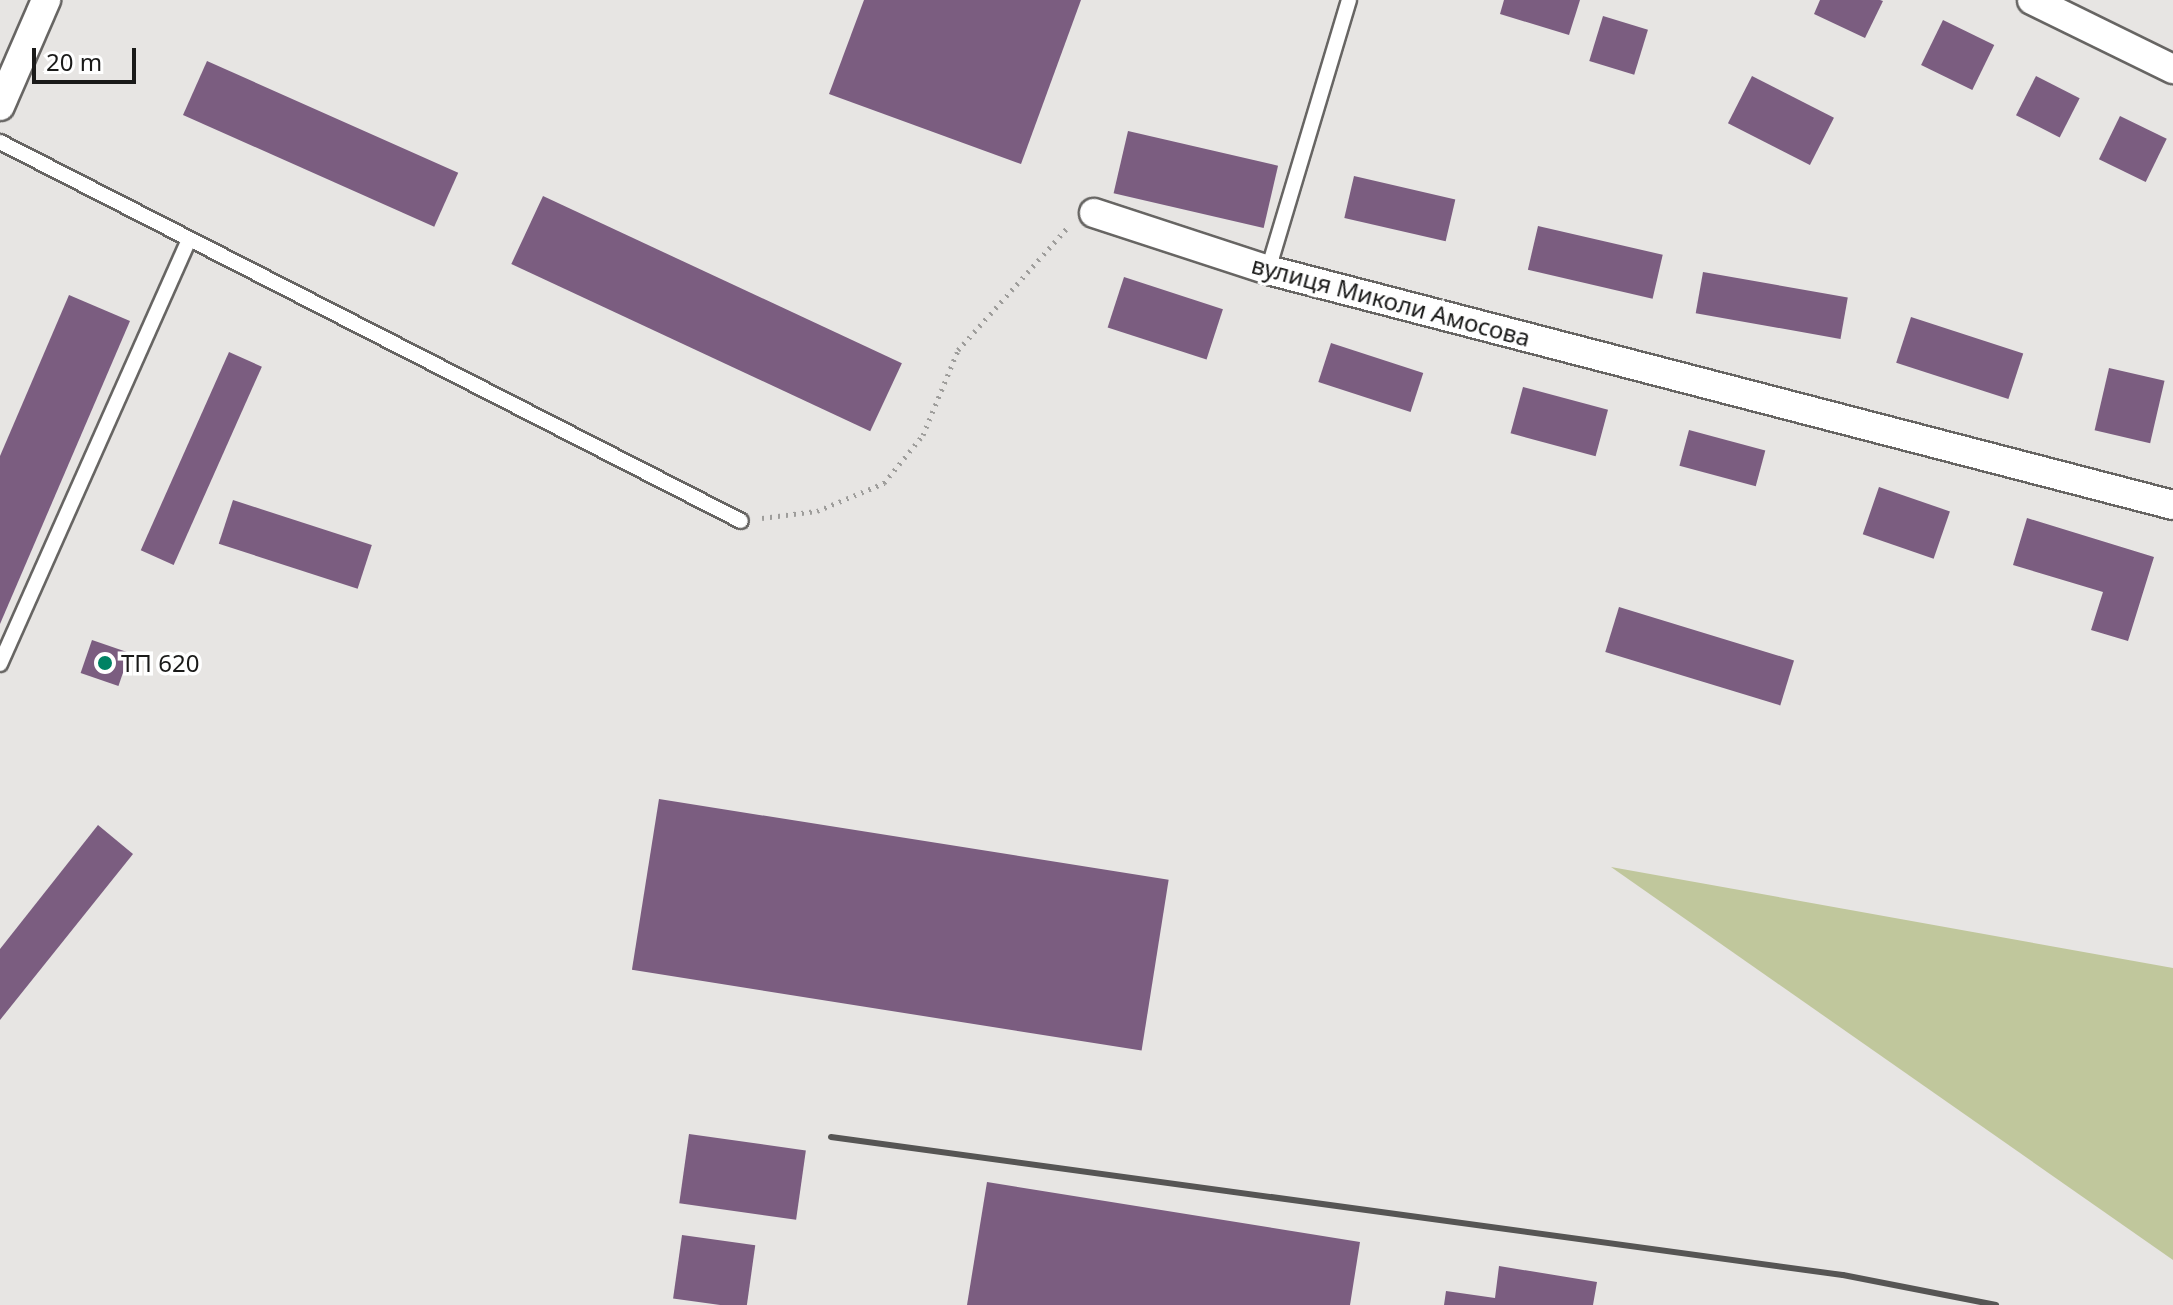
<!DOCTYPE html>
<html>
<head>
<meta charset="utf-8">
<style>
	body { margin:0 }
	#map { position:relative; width:2173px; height:1305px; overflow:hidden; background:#e7e5e3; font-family:"Noto Sans",sans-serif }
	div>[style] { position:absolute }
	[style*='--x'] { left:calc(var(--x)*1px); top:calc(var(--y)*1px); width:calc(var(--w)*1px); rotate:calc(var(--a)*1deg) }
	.green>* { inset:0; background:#c0c79c }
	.building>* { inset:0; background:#7b5d80; transform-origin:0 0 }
	.path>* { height:5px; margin-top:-2.5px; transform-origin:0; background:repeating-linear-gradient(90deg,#9e9d9b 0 2px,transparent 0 8px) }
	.roads { filter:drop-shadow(2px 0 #676563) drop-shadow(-2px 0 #676563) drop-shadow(0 2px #676563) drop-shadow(0 -2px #676563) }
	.service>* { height:14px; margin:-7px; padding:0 7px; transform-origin:7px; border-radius:7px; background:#fff }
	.minor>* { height:28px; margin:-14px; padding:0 14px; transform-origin:14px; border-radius:14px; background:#fff }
	.rail>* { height:6px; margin:-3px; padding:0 3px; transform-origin:3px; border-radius:3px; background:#565554 }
	.dots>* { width:22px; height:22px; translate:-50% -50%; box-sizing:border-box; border:4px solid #fff; border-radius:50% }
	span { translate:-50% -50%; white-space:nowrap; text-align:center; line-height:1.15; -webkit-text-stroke:7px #fff; paint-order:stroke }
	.street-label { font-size:24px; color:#1a1a19 }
	.poi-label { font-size:24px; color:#1a1a19 }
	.left { translate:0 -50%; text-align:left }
	.scale { position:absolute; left:32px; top:48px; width:104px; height:36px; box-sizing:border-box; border:4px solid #1a1a19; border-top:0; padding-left:10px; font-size:24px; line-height:28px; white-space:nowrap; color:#1a1a19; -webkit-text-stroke:6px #fff; paint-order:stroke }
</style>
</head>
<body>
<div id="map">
	<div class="green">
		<i style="clip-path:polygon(1611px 867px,2173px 968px,2173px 1260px)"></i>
	</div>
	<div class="building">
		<i style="clip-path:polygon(864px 0,1081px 0,1021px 164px,829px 94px)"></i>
		<i style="clip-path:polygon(1504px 0,1580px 0,1569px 35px,1500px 14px)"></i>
		<i style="clip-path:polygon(1820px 0,1880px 0,1883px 1px,1865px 38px,1814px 14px)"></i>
		<i style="left:1603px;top:16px;width:47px;height:47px;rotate:17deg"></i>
		<i style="left:1943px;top:20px;width:57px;height:50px;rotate:26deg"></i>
		<i style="left:207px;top:61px;width:275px;height:59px;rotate:24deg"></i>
		<i style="left:1752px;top:76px;width:92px;height:53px;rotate:27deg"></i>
		<i style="left:2036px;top:76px;width:49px;height:44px;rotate:27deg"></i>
		<i style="left:2120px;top:116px;width:52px;height:48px;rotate:26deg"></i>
		<i style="left:1128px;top:131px;width:154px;height:64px;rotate:13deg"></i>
		<i style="left:1354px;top:176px;width:104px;height:43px;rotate:13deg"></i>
		<i style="left:543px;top:196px;width:396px;height:75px;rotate:25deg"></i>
		<i style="left:1538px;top:226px;width:128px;height:45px;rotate:13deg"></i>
		<i style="left:1703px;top:272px;width:147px;height:42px;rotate:10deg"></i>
		<i style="left:1124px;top:277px;width:104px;height:53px;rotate:18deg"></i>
		<i style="clip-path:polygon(69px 295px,130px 321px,0 624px,0 456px)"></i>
		<i style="left:1911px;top:317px;width:118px;height:48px;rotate:18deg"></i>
		<i style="left:1331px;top:343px;width:97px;height:41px;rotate:18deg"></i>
		<i style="left:229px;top:352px;width:36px;height:217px;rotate:24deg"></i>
		<i style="left:2109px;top:368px;width:57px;height:64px;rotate:13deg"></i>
		<i style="left:1523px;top:387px;width:88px;height:48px;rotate:15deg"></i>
		<i style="left:1689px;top:430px;width:79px;height:37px;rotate:15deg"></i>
		<i style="left:1879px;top:487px;width:75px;height:50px;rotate:19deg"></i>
		<i style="left:233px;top:500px;width:146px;height:46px;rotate:18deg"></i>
		<i style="clip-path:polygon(2027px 518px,2154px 557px,2128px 641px,2091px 630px,2103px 592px,2013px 565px)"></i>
		<i style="left:1619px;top:607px;width:183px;height:47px;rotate:17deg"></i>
		<i style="left:92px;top:640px;width:40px;height:35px;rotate:19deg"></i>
		<i style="left:659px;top:799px;width:516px;height:173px;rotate:9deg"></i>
		<i style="clip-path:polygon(98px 825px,133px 854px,0 1020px,0 949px)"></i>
		<i style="left:689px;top:1134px;width:118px;height:70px;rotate:8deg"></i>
		<i style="clip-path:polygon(987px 1182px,1360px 1242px,1350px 1305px,967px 1305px)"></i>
		<i style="left:682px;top:1235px;width:74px;height:64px;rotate:8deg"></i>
		<i style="clip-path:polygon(1499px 1266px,1597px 1282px,1593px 1305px,1444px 1305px,1446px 1291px,1495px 1298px)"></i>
	</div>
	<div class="path">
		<i style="--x:762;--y:518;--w:55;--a:-7.3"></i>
		<i style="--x:817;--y:511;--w:73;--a:-22.7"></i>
		<i style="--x:884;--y:483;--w:62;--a:-50.9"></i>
		<i style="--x:923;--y:435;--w:92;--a:-67.6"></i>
		<i style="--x:958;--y:350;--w:164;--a:-48.2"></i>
	</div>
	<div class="roads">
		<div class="service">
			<i style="--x:0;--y:142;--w:832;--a:27.09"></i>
			<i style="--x:1268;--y:270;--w:282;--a:-73.3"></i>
			<i style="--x:0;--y:664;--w:462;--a:-66"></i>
		</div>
		<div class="minor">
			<i style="--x:2032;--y:0;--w:157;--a:26.1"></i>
			<i style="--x:0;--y:106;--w:116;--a:-66.5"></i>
			<i style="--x:1094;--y:213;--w:183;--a:18.1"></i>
			<i style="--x:1268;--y:270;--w:935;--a:14.56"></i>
		</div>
	</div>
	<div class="rail">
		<i style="--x:831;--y:1137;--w:1021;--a:7.77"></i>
		<i style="--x:1843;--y:1275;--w:156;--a:11.1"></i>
	</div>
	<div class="dots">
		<i style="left:105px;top:663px;background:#008264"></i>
	</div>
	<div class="street-label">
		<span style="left:1391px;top:301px;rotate:15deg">вулиця Миколи Амосова</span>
	</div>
	<div class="poi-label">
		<span class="left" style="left:121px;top:663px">ТП 620</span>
	</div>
	<div class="scale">20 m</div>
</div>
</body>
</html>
